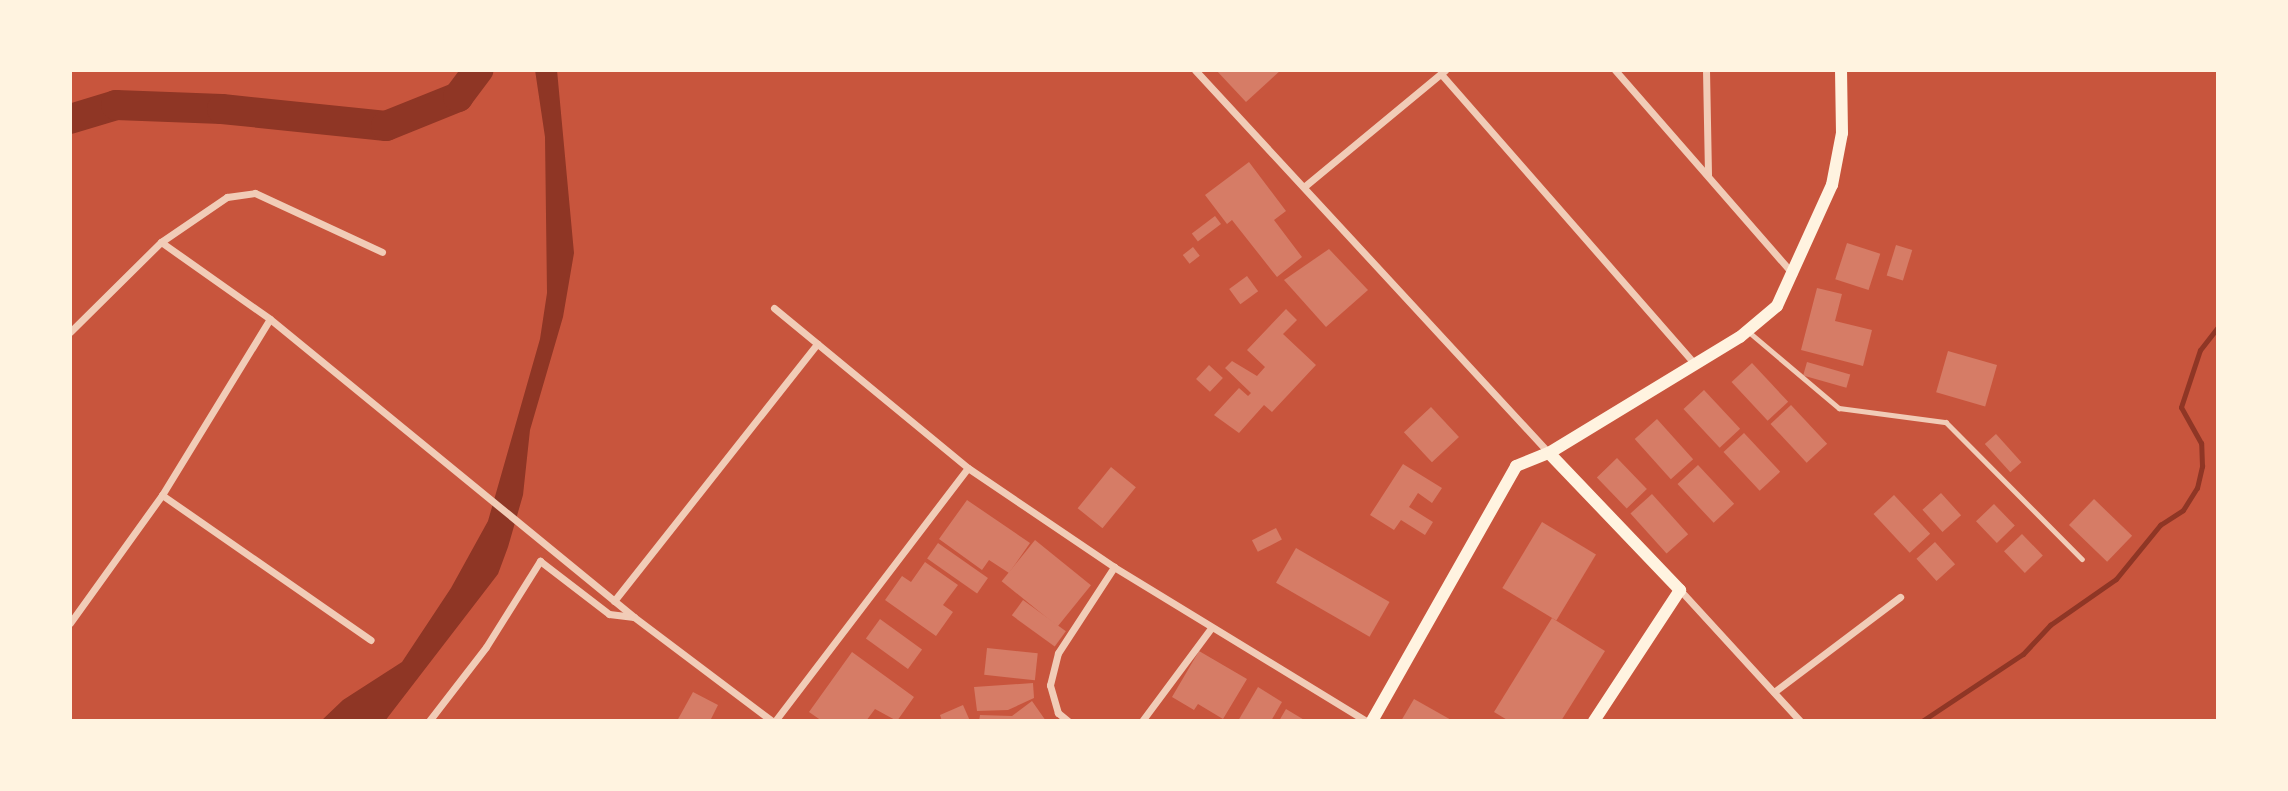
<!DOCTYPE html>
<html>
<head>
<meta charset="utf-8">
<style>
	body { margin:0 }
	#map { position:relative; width:2288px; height:791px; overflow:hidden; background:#c8553d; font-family:"PT Serif",serif }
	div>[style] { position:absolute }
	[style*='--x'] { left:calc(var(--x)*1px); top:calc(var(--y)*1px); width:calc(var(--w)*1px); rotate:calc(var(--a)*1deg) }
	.water>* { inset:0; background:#8f3625 }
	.stream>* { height:5px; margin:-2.5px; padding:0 2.5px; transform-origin:2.5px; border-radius:2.5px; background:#8f3625 }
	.river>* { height:30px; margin:-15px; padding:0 15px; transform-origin:15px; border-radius:15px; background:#8f3625 }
	.building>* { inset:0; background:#d67c66; transform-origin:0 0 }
	.service>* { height:4.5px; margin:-2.25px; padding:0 2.25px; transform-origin:2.25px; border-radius:2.25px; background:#f1ccb7 }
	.minor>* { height:7px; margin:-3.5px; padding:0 3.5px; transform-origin:3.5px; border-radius:3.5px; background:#f1ccb7 }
	.secondary>* { height:12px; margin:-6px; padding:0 6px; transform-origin:6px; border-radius:6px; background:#fff3e0 }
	span { translate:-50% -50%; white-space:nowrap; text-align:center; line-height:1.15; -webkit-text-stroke:5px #fff3e0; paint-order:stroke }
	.frame { position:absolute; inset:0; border:72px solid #fff3e0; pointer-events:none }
</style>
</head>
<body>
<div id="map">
	<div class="water">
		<i style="clip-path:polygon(535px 70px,557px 70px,574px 253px,563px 317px,530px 430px,523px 495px,508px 547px,498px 574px,385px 721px,321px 721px,343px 700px,402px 662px,451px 588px,488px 521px,540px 339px,547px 293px,545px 137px)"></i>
	</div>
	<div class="stream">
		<i style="--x:1922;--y:721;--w:121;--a:-33.6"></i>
		<i style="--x:2023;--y:654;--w:40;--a:-47"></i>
		<i style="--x:2050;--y:625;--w:80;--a:-34.9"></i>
		<i style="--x:2116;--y:579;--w:70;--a:-50.8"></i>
		<i style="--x:2160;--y:525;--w:27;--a:-33"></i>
		<i style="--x:2183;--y:510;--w:26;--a:-58"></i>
		<i style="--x:2197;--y:488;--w:23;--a:-77"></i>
		<i style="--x:2202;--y:466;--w:23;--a:-92"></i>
		<i style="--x:2201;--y:443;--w:41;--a:-119.1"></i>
		<i style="--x:2181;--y:407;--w:60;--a:-71.6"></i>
		<i style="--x:2200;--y:350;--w:29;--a:-52"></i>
	</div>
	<div class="river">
		<i style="--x:70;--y:119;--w:48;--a:-16.9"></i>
		<i style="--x:116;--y:105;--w:106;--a:2.2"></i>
		<i style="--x:222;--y:109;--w:165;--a:5.9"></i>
		<i style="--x:386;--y:126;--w:78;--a:-21.9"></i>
		<i style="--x:458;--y:97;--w:34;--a:-53"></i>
	</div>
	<div class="building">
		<i style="clip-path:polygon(1216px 70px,1281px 70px,1246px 102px)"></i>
		<i style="clip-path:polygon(1249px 162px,1286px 211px,1274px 220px,1302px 257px,1277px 277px,1232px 220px,1227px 224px,1205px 195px)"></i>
		<i style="left:1215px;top:216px;width:10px;height:29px;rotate:53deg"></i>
		<i style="left:1847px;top:243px;width:35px;height:38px;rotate:18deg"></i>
		<i style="left:1896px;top:245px;width:17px;height:32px;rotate:17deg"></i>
		<i style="left:1193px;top:247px;width:11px;height:13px;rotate:52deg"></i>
		<i style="clip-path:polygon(1329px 249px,1368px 290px,1326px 327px,1284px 280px)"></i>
		<i style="left:1247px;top:276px;width:19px;height:22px;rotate:54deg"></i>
		<i style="clip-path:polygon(1817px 288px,1842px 294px,1835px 321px,1872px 330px,1863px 366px,1801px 350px)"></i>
		<i style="clip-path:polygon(1286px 309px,1297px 320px,1283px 334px,1316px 365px,1272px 412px,1264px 405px,1239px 433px,1214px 415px,1239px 388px,1248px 396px,1251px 393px,1225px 368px,1232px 361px,1257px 376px,1265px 367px,1247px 350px)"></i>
		<i style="left:1948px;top:351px;width:51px;height:43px;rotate:16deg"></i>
		<i style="left:1807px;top:362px;width:45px;height:14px;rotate:16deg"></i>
		<i style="left:1752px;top:363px;width:53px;height:28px;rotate:47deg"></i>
		<i style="left:1209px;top:365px;width:19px;height:19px;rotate:43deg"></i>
		<i style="left:1704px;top:390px;width:53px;height:28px;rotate:47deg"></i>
		<i style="left:1791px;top:405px;width:53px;height:28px;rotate:47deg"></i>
		<i style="left:1431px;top:407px;width:41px;height:37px;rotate:47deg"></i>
		<i style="left:1657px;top:419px;width:54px;height:30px;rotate:48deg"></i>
		<i style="left:1744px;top:433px;width:53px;height:28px;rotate:47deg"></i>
		<i style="left:1996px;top:434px;width:38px;height:15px;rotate:48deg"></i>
		<i style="left:1617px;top:458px;width:43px;height:28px;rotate:46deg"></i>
		<i style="clip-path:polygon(1403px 464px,1442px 488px,1432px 503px,1418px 493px,1409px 507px,1433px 522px,1425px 535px,1401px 520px,1394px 530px,1370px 515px)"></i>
		<i style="left:1698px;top:465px;width:53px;height:28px;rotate:47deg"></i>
		<i style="left:1111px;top:467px;width:32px;height:53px;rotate:39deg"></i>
		<i style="left:1941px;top:493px;width:30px;height:25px;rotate:48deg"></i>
		<i style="left:1652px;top:494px;width:54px;height:29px;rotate:48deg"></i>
		<i style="left:1894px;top:495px;width:53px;height:28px;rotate:47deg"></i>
		<i style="left:2094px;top:499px;width:53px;height:36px;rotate:44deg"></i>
		<i style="clip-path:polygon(967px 500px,1030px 543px,1009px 573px,989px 560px,982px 570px,939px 539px)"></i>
		<i style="left:1994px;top:504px;width:30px;height:25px;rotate:46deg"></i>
		<i style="left:1542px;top:522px;width:63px;height:77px;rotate:31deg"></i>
		<i style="left:1276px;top:528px;width:13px;height:27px;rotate:63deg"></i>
		<i style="left:2022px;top:534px;width:30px;height:25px;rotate:46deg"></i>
		<i style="left:1035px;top:540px;width:72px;height:53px;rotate:39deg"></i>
		<i style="left:1935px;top:542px;width:30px;height:25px;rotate:48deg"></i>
		<i style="left:938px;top:543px;width:61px;height:19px;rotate:35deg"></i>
		<i style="left:1296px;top:548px;width:108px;height:40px;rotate:30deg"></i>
		<i style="clip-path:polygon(925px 562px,958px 585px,943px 605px,953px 612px,936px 636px,885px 600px,902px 576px,911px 582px)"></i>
		<i style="left:1023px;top:600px;width:53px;height:19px;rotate:36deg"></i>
		<i style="clip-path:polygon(1552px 618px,1605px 651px,1561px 721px,1509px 721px,1494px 712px)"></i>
		<i style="left:880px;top:619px;width:52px;height:24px;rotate:36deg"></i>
		<i style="left:987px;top:648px;width:51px;height:27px;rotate:6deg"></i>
		<i style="clip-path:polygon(1199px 651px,1247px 679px,1223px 719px,1198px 704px,1194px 710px,1172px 697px)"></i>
		<i style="clip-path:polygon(852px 652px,914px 697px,897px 721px,875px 709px,866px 721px,822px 721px,809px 712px)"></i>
		<i style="clip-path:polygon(1033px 683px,1034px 698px,1008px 710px,977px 711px,974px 687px)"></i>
		<i style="clip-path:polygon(1258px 687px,1282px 702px,1271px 721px,1238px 721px)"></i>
		<i style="clip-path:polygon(693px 692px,718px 705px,710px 721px,677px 721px)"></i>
		<i style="clip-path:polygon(1414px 699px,1453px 721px,1401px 721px)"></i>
		<i style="clip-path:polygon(1032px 701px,1046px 721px,979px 721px,980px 715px,1012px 716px)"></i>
		<i style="clip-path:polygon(963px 705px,970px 721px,942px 721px,940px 715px)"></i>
		<i style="clip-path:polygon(1286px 709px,1306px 721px,1279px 721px)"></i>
	</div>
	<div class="service">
		<i style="--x:1749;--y:332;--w:118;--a:40.2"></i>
		<i style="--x:1839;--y:408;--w:108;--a:7.5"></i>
		<i style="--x:1946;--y:422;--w:193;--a:45.2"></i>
	</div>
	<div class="minor">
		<i style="--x:1195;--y:70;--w:522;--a:47.25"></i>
		<i style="--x:1615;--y:70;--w:271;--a:48.9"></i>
		<i style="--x:1706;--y:70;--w:105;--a:88.9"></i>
		<i style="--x:1441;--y:74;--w:386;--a:48.8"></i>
		<i style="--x:1305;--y:186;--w:182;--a:-39.6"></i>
		<i style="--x:161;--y:242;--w:133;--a:35.2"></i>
		<i style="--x:270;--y:319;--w:470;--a:39.3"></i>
		<i style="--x:634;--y:617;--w:173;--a:37"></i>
		<i style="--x:774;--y:308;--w:251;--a:39.5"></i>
		<i style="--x:968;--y:468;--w:176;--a:34.1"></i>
		<i style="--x:1114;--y:567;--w:295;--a:31.4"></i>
		<i style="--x:70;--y:332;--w:128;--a:-44.7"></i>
		<i style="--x:161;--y:242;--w:80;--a:-34.3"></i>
		<i style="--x:227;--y:197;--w:28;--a:-8"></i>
		<i style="--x:255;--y:193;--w:140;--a:24.9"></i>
		<i style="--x:162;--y:495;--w:254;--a:34.8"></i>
		<i style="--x:1680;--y:590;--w:178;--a:47.5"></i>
		<i style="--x:614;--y:601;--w:328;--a:-51.7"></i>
		<i style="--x:70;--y:623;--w:158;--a:-54.3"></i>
		<i style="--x:162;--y:495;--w:206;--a:-58.5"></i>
		<i style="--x:1774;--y:692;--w:158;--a:-37"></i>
		<i style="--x:429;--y:721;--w:93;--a:-52.4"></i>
		<i style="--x:486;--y:647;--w:102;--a:-57.9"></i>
		<i style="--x:540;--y:561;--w:87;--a:37.5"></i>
		<i style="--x:609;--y:614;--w:25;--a:7"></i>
		<i style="--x:775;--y:721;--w:318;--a:-52.7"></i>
		<i style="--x:1068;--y:721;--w:13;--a:-141"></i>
		<i style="--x:1058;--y:713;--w:29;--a:-106"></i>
		<i style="--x:1050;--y:685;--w:33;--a:-76"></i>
		<i style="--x:1058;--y:653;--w:103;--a:-56.9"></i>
		<i style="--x:1142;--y:721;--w:116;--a:-53.4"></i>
	</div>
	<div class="secondary">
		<i style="--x:1549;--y:453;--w:190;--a:46.3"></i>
		<i style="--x:1680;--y:590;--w:157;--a:123.3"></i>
		<i style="--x:1372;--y:721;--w:293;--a:-60.5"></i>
		<i style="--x:1516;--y:466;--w:35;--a:-22"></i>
		<i style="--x:1549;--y:453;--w:223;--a:-31.3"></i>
		<i style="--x:1740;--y:337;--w:48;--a:-40"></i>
		<i style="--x:1777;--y:306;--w:133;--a:-65.6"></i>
		<i style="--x:1832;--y:185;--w:53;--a:-79.1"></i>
		<i style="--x:1842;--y:133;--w:63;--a:-90.9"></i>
	</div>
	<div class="frame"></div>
</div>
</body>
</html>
